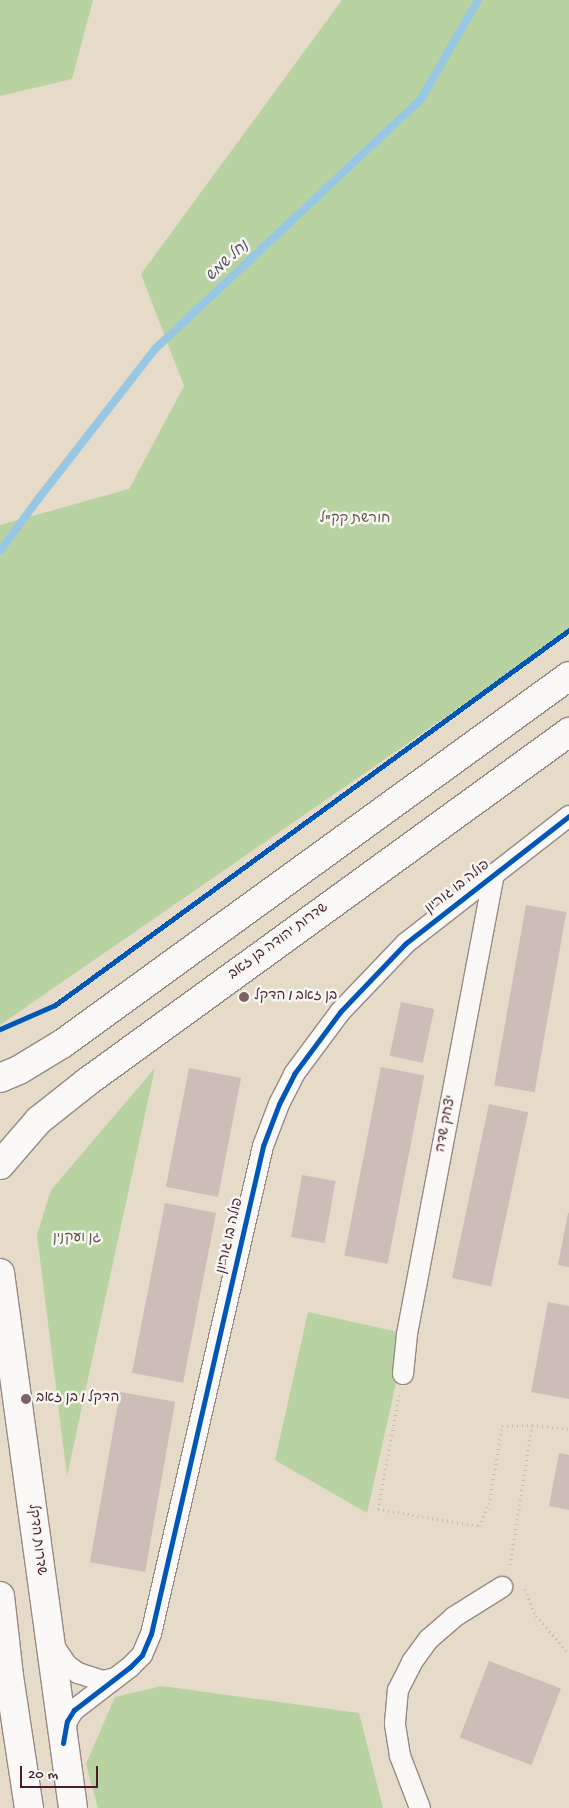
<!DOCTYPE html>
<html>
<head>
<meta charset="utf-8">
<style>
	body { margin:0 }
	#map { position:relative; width:569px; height:1808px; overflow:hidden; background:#e6dac9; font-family:"Gochi Hand","Playpen Sans Hebrew",sans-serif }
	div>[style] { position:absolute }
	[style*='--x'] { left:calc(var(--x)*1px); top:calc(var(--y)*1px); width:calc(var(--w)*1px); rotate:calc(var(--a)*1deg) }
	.green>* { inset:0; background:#b8d3a1 }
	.stream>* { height:8px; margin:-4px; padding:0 4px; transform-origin:4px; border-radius:4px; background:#98c7e4 }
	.building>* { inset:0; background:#ccbdb9; transform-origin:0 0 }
	.path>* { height:3px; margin-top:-1.5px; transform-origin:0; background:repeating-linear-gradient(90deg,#c2bbba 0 1px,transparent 0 5px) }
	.roads { filter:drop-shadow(1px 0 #978a83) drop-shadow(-1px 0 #978a83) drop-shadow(0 1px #978a83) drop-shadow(0 -1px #978a83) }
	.minor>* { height:20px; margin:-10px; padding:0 10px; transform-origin:10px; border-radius:10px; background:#fbf9f7 }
	.secondary>* { height:28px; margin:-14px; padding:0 14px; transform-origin:14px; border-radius:14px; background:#fbf9f7 }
	.cycleway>* { height:5px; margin:-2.5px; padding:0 2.5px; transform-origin:2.5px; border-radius:2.5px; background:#0057b8 }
	.dots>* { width:14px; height:14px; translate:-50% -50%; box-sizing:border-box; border:2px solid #f6f6f2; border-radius:50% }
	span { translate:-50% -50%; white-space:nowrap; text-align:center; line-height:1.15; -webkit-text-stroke:5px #f6f6f2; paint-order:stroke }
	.park-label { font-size:14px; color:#605345 }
	.street-label { font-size:14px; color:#4a1f2b }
	.poi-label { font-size:14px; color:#4a1f2b }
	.left { translate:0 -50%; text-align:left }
	.water-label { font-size:15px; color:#584f66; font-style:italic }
	.scale { position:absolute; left:20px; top:1766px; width:78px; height:22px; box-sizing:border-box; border:2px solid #4a1f2b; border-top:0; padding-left:6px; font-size:15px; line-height:18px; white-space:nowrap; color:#4a1f2b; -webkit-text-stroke:4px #f6f6f2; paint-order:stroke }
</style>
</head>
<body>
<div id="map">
	<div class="green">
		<i style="clip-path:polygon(0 0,93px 0,72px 79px,0 96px)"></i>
		<i style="clip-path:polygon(342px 0,569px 0,569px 632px,0 1025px,0 525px,129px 489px,184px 386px,141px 274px)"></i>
		<i style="clip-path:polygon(155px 1068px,67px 1476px,37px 1235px,51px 1190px)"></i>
		<i style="clip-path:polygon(308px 1312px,407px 1334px,367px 1513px,275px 1460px)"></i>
		<i style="clip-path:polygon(162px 1686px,359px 1713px,383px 1808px,98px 1808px,86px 1764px,115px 1697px)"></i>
	</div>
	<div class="stream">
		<i style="--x:0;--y:551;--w:66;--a:-53.7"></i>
		<i style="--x:39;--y:498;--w:189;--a:-52.1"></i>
		<i style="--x:155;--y:349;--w:365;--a:-43.2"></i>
		<i style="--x:421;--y:99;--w:114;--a:-60.1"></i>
	</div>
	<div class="building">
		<i style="left:526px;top:905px;width:41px;height:183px;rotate:10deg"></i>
		<i style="left:401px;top:1002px;width:34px;height:55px;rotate:12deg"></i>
		<i style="left:381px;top:1067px;width:44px;height:192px;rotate:11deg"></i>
		<i style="left:189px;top:1068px;width:53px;height:121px;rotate:11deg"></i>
		<i style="left:489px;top:1104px;width:40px;height:178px;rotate:12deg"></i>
		<i style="left:302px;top:1175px;width:34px;height:63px;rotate:10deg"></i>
		<i style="left:165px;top:1203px;width:52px;height:173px;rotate:11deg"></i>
		<i style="clip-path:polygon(568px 1213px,569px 1213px,569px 1267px,558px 1265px)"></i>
		<i style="clip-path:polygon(548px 1302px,569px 1306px,569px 1399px,531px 1392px)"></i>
		<i style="left:120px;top:1392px;width:56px;height:173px;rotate:10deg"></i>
		<i style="clip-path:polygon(559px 1453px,569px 1455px,569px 1510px,549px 1506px)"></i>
		<i style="left:489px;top:1661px;width:77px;height:82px;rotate:21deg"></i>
	</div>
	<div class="path">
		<i style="--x:399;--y:1395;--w:116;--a:100.4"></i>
		<i style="--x:378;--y:1509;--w:102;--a:9.6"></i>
		<i style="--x:479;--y:1526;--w:24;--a:-66"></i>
		<i style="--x:489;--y:1504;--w:79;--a:-80.5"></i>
		<i style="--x:502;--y:1426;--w:30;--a:-2"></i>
		<i style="--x:532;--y:1425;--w:142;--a:98.9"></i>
		<i style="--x:532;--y:1425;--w:37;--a:6"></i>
		<i style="--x:525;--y:1589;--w:29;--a:68"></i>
		<i style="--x:536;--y:1616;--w:50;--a:48.3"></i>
	</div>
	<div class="roads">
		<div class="minor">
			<i style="--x:403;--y:1374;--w:40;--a:-84.3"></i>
			<i style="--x:407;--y:1334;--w:467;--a:-79.3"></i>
			<i style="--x:52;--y:1643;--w:27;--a:56"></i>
			<i style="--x:67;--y:1665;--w:14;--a:36"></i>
			<i style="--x:78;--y:1673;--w:26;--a:18"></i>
			<i style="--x:103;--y:1681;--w:13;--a:-13"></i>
			<i style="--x:65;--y:1734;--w:13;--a:-81"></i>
			<i style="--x:67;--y:1721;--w:13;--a:-58"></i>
			<i style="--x:74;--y:1710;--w:71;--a:-37.5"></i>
			<i style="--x:130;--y:1667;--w:17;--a:-45"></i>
			<i style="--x:142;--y:1655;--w:23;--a:-67"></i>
			<i style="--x:151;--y:1634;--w:501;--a:-77.07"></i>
			<i style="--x:263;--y:1146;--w:45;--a:-69.1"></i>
			<i style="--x:279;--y:1104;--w:34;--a:-63"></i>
			<i style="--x:294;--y:1074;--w:77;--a:-53.4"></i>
			<i style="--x:340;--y:1012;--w:95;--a:-46.3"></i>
			<i style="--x:406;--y:943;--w:207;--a:-37.9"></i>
			<i style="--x:420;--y:1808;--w:56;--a:-111"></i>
			<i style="--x:400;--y:1756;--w:33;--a:-99"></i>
			<i style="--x:395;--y:1723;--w:33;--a:-85"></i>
			<i style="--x:398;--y:1690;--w:31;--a:-63"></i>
			<i style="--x:412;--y:1662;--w:29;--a:-54"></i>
			<i style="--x:429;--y:1639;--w:33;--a:-41"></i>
			<i style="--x:454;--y:1617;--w:57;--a:-32"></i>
		</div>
		<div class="secondary">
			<i style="--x:0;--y:1078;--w:21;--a:-23"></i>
			<i style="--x:19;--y:1070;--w:50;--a:-31.2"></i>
			<i style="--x:62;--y:1044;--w:626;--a:-35.97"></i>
			<i style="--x:0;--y:1165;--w:60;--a:-49.1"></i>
			<i style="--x:39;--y:1120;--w:61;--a:-38.4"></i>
			<i style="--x:87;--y:1082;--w:596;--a:-35.98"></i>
			<i style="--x:0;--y:1273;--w:540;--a:82.23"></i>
			<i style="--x:0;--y:1596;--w:81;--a:83.6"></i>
			<i style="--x:9;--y:1676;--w:134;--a:81.4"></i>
		</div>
	</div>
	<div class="cycleway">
		<i style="--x:0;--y:1029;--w:60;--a:-23.6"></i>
		<i style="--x:55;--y:1005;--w:636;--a:-36.11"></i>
		<i style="--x:63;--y:1743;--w:22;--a:-80"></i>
		<i style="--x:67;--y:1721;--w:13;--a:-58"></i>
		<i style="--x:74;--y:1710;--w:71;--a:-37.5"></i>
		<i style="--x:130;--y:1667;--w:17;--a:-45"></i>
		<i style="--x:142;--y:1655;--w:23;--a:-67"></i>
		<i style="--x:151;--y:1634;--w:501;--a:-77.07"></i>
		<i style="--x:263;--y:1146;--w:45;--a:-69.1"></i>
		<i style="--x:279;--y:1104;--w:34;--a:-63"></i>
		<i style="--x:294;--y:1074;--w:77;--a:-53.4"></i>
		<i style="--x:340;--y:1012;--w:95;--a:-46.3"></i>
		<i style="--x:406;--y:943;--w:207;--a:-37.9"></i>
	</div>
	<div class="dots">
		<i style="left:244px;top:997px;background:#816062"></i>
		<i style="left:26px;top:1399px;background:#816062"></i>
	</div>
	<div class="park-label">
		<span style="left:355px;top:520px">חורשת קק"ל</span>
		<span style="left:77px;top:1239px">גן ועקנין</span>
	</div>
	<div class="street-label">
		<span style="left:458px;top:888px;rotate:-38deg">פולה בו גוריון</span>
		<span style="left:279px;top:942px;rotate:-36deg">שדרות יהודה בן זאב</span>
		<span style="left:447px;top:1124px;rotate:-79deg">יצחק שדה</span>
		<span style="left:231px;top:1236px;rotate:-77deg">פולה בו גוריון</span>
		<span style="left:36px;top:1540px;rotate:83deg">שדרות הדקל</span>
	</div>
	<div class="poi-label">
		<span class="left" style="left:254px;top:997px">בן זאב / הדקל</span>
		<span class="left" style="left:36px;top:1399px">הדקל / בן זאב</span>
	</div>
	<div class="water-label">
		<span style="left:228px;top:262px;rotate:-43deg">נחל שמש</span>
	</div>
	<div class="scale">20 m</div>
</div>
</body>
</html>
